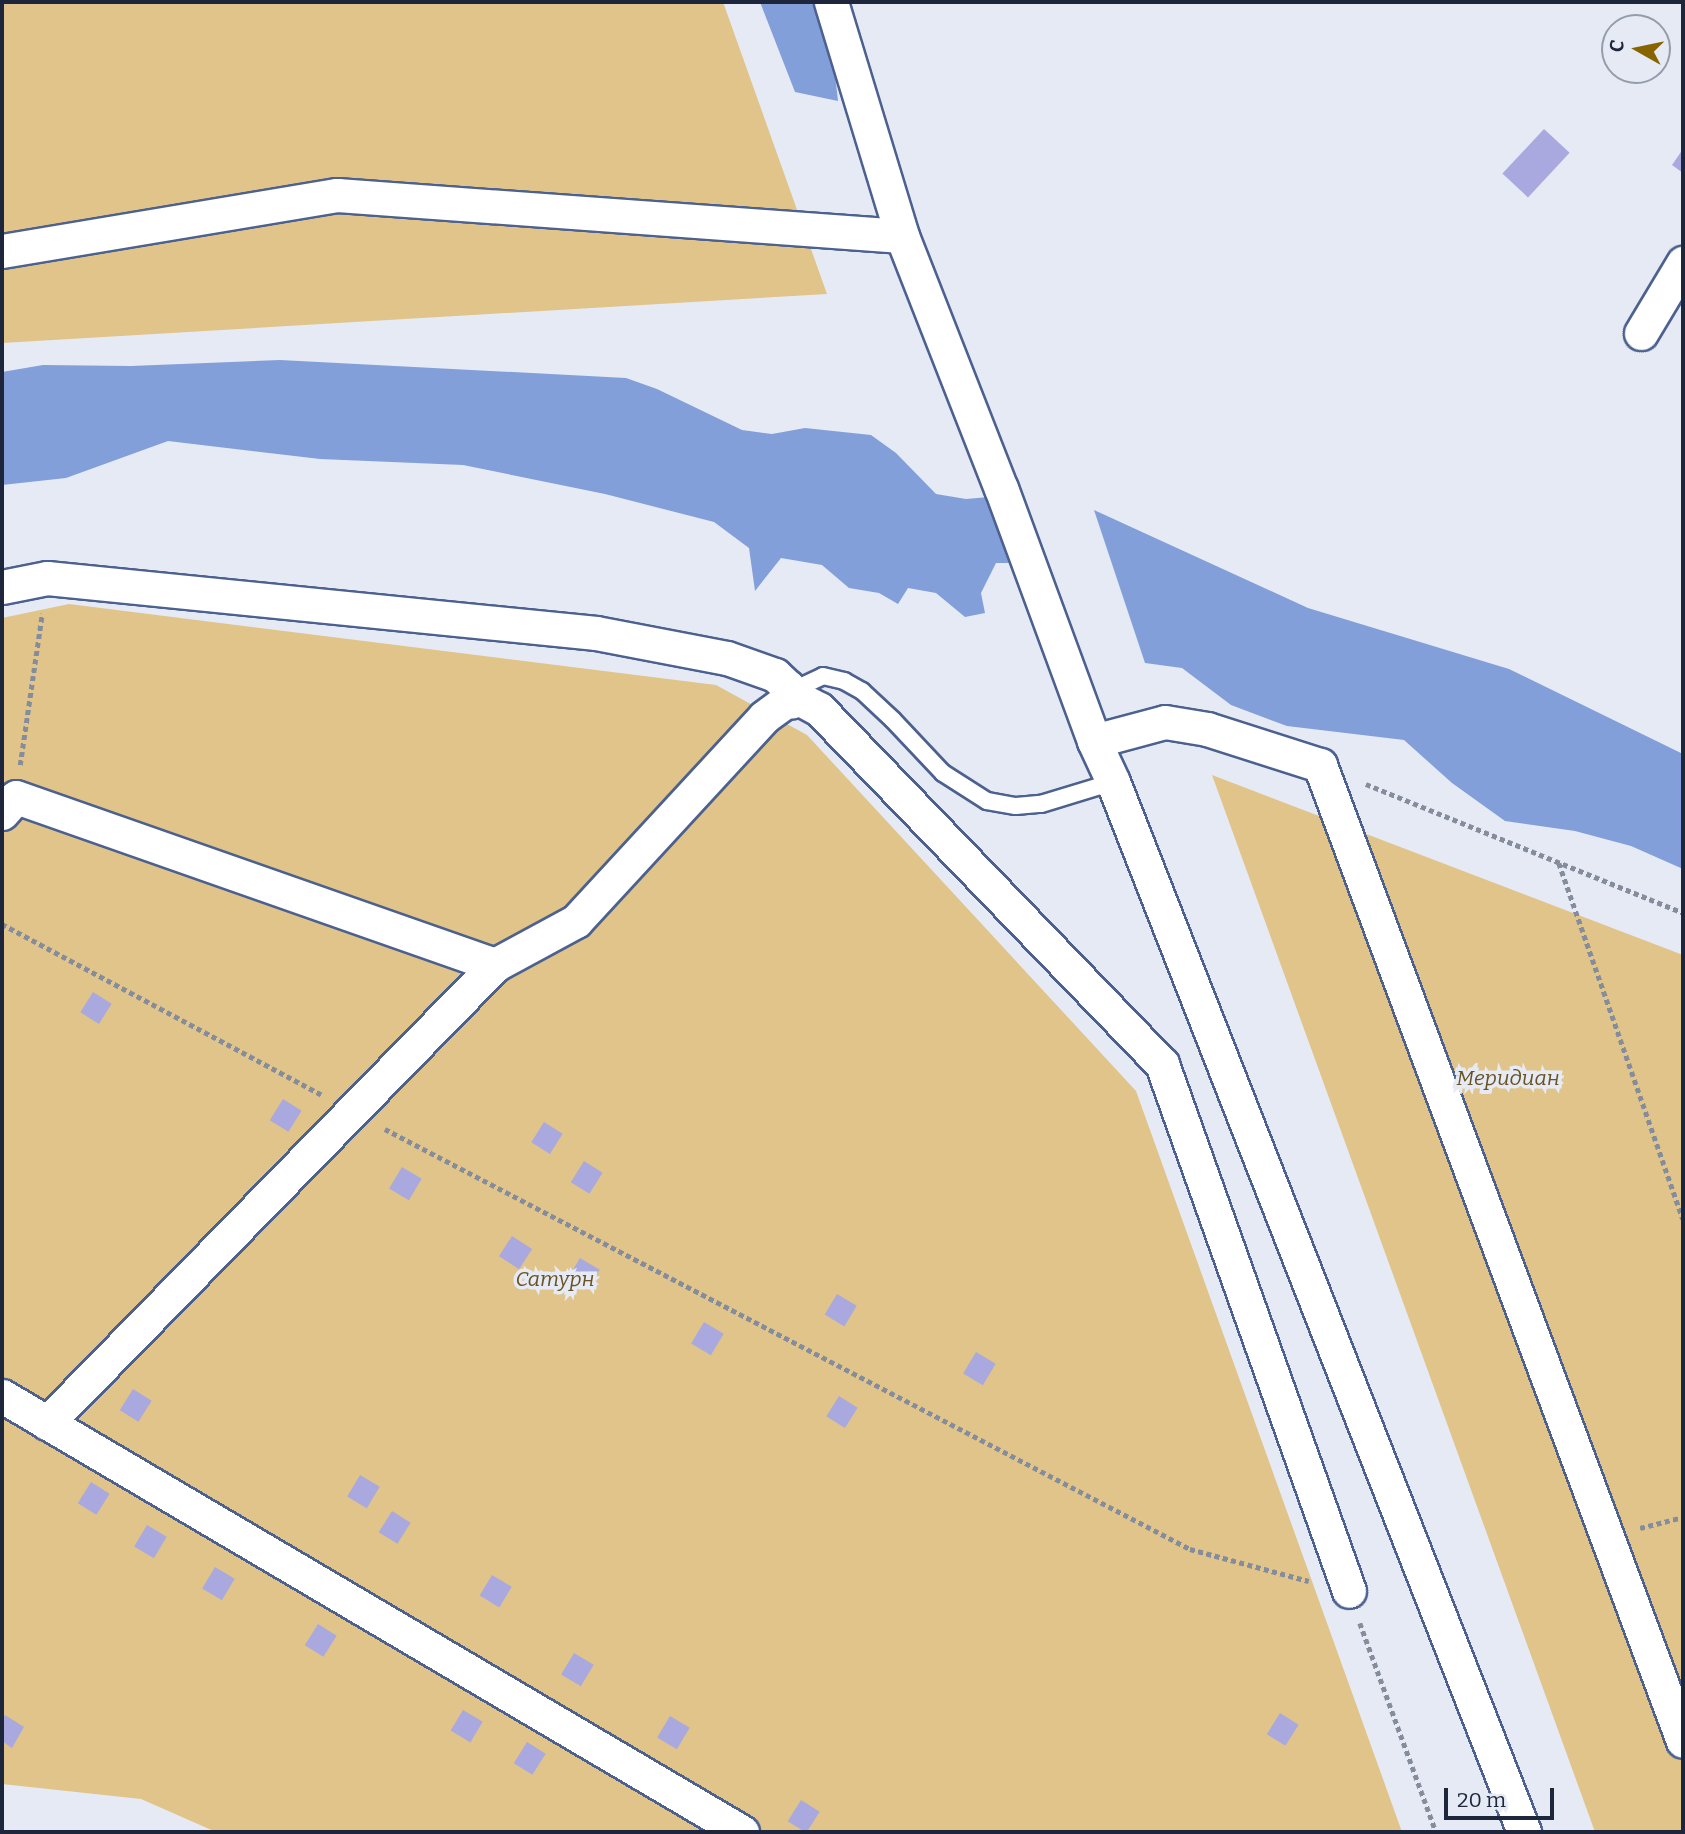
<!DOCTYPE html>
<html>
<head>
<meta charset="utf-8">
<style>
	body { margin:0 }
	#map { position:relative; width:1685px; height:1834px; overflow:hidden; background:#e5eaf5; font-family:Bitter,serif }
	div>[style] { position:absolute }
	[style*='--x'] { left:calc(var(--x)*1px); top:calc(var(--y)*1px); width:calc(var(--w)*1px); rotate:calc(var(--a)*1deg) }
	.green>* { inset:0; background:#e0c48a }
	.water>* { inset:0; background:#839fd9 }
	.building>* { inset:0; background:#a9a9df; transform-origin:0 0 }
	.path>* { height:4.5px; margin-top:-2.25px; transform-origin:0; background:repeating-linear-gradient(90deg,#858c9b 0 5px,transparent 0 8.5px) }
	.roads { filter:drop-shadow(2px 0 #4c618f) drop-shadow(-2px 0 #4c618f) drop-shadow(0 2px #4c618f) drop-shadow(0 -2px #4c618f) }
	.service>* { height:16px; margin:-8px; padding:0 8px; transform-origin:8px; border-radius:8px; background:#fff }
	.minor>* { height:33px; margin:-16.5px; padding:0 16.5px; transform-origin:16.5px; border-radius:16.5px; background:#fff }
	span { translate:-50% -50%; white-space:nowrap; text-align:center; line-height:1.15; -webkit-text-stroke:7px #e5eaf5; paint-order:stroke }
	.park-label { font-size:21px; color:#6a5322; font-style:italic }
	.frame { position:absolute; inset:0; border:4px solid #1d263a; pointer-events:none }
	.north { position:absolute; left:1601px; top:14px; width:70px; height:70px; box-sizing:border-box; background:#e5eaf5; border:2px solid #959caa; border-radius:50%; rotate:279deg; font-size:19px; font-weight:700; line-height:28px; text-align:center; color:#1d263a }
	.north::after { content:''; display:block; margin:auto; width:24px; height:32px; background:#876400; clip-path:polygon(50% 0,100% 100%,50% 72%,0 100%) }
	.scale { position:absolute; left:1444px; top:1788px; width:110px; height:32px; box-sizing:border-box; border:4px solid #1d263a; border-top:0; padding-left:9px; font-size:21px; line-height:24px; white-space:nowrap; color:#1d263a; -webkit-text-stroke:5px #e5eaf5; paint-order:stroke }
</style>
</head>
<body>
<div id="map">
	<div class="green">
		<i style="clip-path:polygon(2px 2px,723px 2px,827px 294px,2px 343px)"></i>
		<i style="clip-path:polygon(69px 604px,716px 685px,807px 735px,1136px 1091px,1402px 1832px,216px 1832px,141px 1799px,2px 1784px,2px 618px)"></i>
		<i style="clip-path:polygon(1212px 775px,1683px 955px,1683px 1832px,1595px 1832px)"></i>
	</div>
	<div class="water">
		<i style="clip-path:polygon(760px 2px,812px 2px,833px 57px,838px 101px,795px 92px)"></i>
		<i style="clip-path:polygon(280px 360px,626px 378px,657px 389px,742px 430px,772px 434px,805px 428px,871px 435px,896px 453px,936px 494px,966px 499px,989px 497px,1015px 563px,996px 563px,981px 593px,985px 613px,965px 617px,936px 593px,908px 588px,898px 604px,879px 593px,849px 588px,822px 565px,781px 558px,755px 591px,749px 548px,714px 522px,605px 494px,463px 465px,320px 459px,168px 441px,66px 478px,2px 485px,2px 372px,43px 365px,131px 366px)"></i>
		<i style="clip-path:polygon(1094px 510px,1308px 608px,1509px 669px,1683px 754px,1683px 869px,1631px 846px,1575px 831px,1505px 821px,1452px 783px,1404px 740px,1287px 726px,1231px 705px,1182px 668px,1145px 663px)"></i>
	</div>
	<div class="building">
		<i style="left:1544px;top:129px;width:35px;height:61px;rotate:43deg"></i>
		<i style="clip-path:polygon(1683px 149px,1683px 173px,1672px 165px)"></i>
		<i style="left:93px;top:992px;width:22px;height:24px;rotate:32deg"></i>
		<i style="left:283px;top:1099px;width:22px;height:25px;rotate:32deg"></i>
		<i style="left:544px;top:1122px;width:22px;height:24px;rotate:32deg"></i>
		<i style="left:584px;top:1161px;width:22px;height:25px;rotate:32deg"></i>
		<i style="left:402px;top:1167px;width:23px;height:25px;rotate:31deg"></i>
		<i style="left:512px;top:1236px;width:24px;height:24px;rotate:33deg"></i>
		<i style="left:580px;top:1258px;width:23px;height:24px;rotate:31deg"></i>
		<i style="left:837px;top:1294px;width:23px;height:24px;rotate:31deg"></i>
		<i style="left:704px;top:1322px;width:23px;height:25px;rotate:31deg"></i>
		<i style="left:976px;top:1352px;width:23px;height:25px;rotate:31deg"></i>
		<i style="left:133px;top:1389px;width:22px;height:25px;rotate:32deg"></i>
		<i style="left:839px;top:1396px;width:22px;height:24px;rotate:32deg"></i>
		<i style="left:360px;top:1475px;width:23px;height:25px;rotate:31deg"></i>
		<i style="left:91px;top:1482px;width:22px;height:25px;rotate:32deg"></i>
		<i style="left:392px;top:1511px;width:22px;height:25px;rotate:32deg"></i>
		<i style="left:147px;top:1525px;width:23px;height:25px;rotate:31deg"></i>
		<i style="left:215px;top:1567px;width:23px;height:25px;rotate:31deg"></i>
		<i style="left:492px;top:1575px;width:23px;height:24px;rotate:31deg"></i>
		<i style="left:318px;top:1624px;width:22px;height:25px;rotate:32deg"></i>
		<i style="left:574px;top:1653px;width:23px;height:25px;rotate:31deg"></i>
		<i style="left:463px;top:1710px;width:23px;height:24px;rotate:31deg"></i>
		<i style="left:1280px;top:1713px;width:22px;height:25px;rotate:32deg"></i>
		<i style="clip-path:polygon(5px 1715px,24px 1727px,12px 1748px,2px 1741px,2px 1720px)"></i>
		<i style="left:670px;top:1716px;width:23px;height:25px;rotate:31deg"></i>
		<i style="left:527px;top:1742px;width:22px;height:25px;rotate:32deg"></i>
		<i style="left:801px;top:1800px;width:22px;height:25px;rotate:32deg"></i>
	</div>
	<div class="path">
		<i style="--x:20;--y:765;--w:153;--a:-81.7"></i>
		<i style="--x:1366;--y:784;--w:342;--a:22.1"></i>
		<i style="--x:1559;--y:863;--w:377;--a:70.8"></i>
		<i style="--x:2;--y:924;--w:363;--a:28.1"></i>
		<i style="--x:385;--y:1129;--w:908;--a:27.55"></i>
		<i style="--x:1190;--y:1549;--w:123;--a:15.1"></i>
		<i style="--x:1640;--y:1528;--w:44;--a:-14.3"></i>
		<i style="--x:1360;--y:1623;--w:222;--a:70"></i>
	</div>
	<div class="roads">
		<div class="service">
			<i style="--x:793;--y:699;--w:16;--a:-55"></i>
			<i style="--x:802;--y:686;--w:23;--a:-25"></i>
			<i style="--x:823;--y:676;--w:22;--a:13"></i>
			<i style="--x:844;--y:681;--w:21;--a:29"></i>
			<i style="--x:862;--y:691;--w:42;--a:43.1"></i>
			<i style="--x:893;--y:720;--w:73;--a:46.7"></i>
			<i style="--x:943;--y:773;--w:52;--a:32.5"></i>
			<i style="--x:987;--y:801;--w:29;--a:10"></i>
			<i style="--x:1016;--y:806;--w:25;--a:-5"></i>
			<i style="--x:1041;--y:804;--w:75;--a:-17"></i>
		</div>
		<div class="minor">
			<i style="--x:831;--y:2;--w:245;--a:73.1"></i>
			<i style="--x:902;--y:236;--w:271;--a:68.6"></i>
			<i style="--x:1001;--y:488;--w:270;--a:69.8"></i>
			<i style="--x:1094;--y:741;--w:45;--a:65.1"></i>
			<i style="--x:1113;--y:782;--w:1128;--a:68.62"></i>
			<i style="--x:2;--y:251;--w:340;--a:-9.5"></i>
			<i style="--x:337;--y:195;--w:566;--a:4.15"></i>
			<i style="--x:1641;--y:333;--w:82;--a:-59"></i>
			<i style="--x:2;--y:587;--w:46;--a:-11.3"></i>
			<i style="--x:47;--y:578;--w:552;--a:5.72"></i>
			<i style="--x:596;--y:633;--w:133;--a:10.8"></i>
			<i style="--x:727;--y:658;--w:51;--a:19.5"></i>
			<i style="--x:775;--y:675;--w:18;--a:43"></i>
			<i style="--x:788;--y:687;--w:15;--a:74"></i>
			<i style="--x:1094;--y:741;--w:73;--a:-15"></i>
			<i style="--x:1165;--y:722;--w:43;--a:9.5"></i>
			<i style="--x:1207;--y:729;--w:119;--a:17.7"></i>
			<i style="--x:1320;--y:765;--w:1041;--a:69.6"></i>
			<i style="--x:2;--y:813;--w:21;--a:-49"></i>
			<i style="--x:16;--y:797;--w:508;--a:19.33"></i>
			<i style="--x:2;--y:1396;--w:859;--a:30.51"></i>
			<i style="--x:47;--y:1423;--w:641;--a:-45.63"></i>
			<i style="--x:495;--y:965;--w:92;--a:-28.5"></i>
			<i style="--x:576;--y:921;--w:277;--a:-47.3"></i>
			<i style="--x:764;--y:717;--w:26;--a:-36"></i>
			<i style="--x:785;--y:702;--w:15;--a:-11"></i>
			<i style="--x:800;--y:699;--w:21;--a:28"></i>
			<i style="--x:819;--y:709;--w:494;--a:46"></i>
			<i style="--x:1162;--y:1064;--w:559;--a:70.46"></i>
		</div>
	</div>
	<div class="park-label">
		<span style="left:1508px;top:1078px">Меридиан</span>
		<span style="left:555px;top:1279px">Сатурн</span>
	</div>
	<div class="frame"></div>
	<div class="north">С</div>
	<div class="scale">20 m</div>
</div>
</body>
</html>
